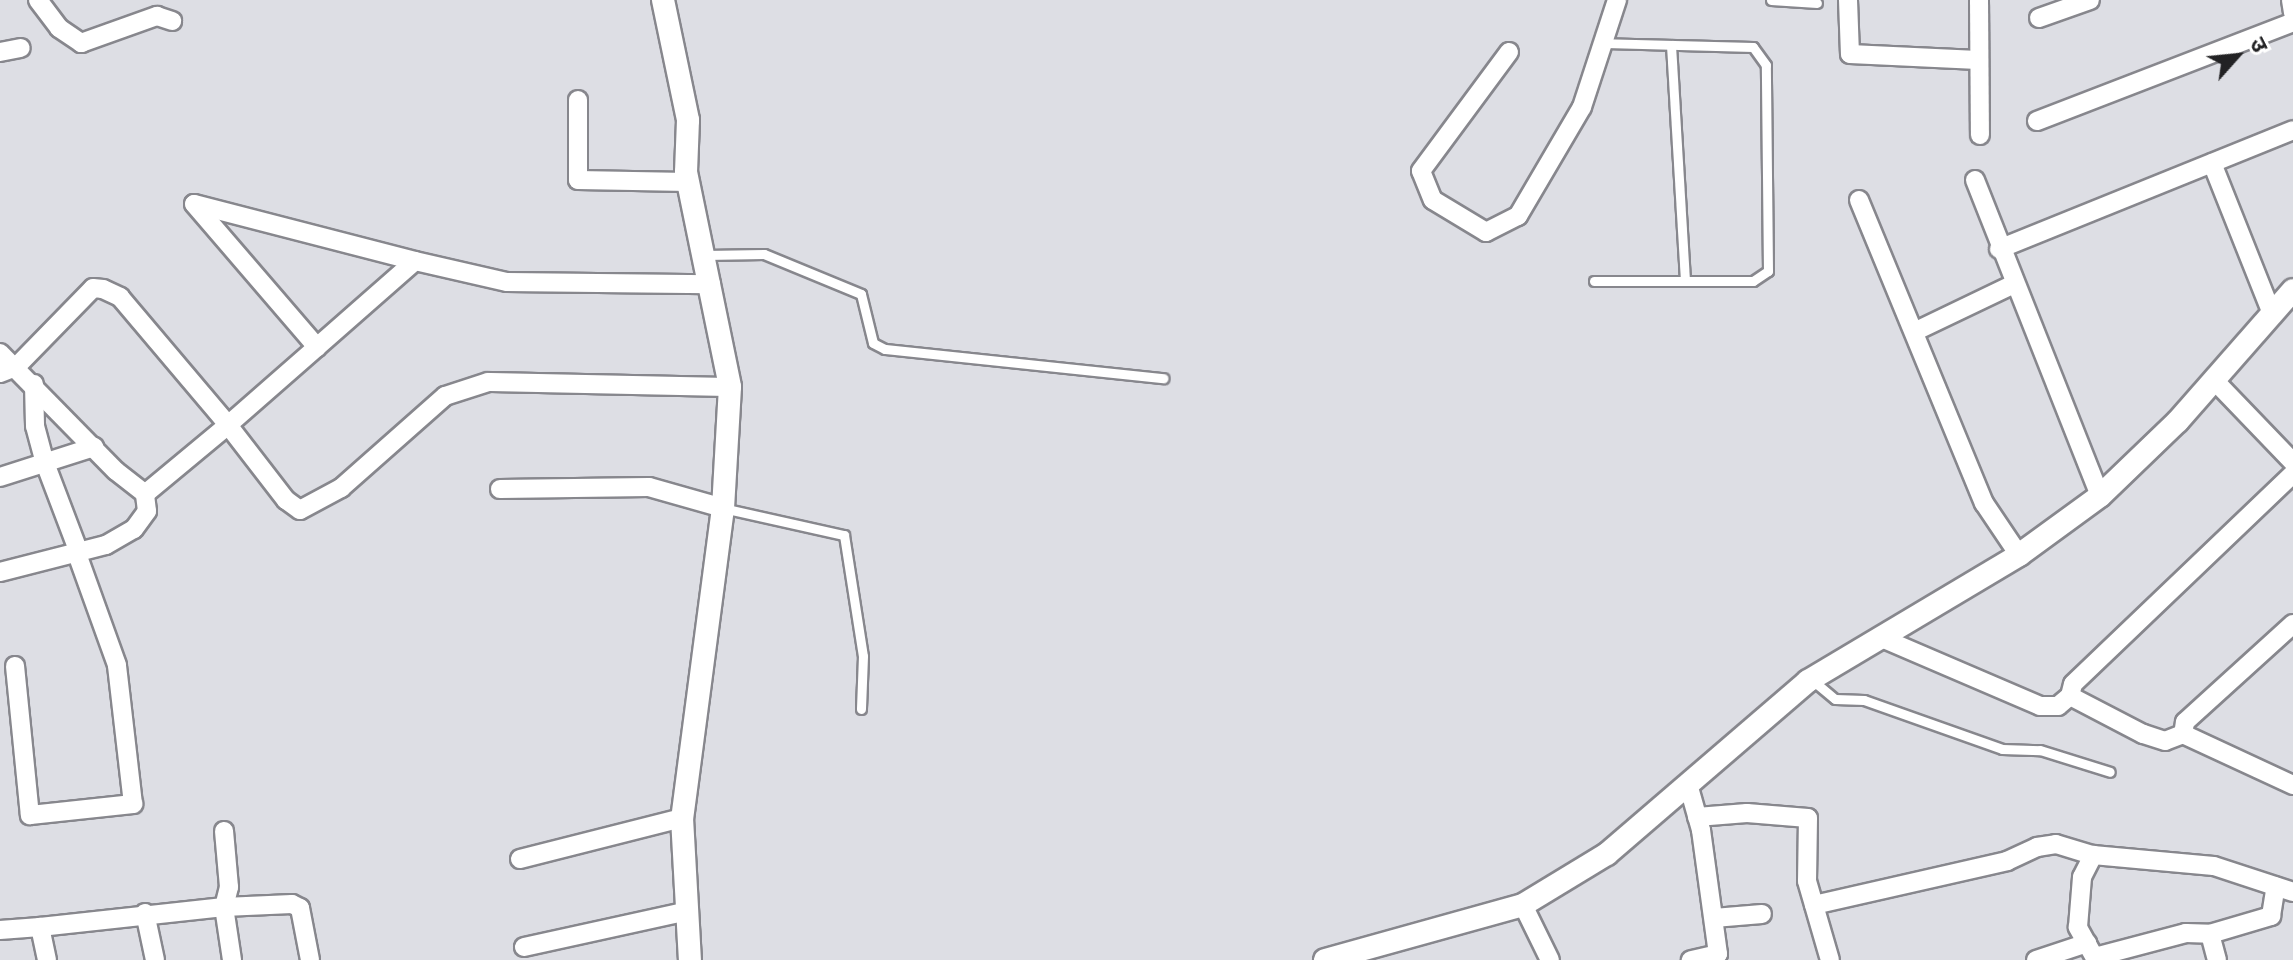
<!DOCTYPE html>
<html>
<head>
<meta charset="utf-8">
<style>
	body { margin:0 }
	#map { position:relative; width:2293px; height:960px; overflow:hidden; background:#dddee4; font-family:"Work Sans","Noto Sans Devanagari",sans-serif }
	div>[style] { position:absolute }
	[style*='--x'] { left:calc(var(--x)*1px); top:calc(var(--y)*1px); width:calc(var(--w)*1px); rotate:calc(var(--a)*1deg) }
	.roads { filter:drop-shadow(2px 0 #87878d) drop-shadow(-2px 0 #87878d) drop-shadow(0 2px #87878d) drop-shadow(0 -2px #87878d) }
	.service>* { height:9px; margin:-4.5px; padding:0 4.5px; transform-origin:4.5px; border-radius:4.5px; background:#fff }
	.minor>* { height:18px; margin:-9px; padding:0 9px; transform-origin:9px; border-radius:9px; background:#fff }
	.tertiary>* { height:22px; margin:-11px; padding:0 11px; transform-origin:11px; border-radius:11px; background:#fff }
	span { translate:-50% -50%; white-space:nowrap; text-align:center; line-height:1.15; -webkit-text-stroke:8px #fff; paint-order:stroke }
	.north { position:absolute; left:2197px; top:16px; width:80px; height:80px; -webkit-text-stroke:6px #fff; paint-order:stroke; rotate:63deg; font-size:22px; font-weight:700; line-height:32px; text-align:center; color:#222224 }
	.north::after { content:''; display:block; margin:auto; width:28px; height:36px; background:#222224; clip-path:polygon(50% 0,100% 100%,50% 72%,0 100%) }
</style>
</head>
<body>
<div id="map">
	<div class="roads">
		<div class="service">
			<i style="--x:1771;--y:0;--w:46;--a:3.7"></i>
			<i style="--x:1671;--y:45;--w:236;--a:86.6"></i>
			<i style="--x:705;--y:255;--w:59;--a:-1"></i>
			<i style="--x:764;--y:254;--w:105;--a:22.4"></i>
			<i style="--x:861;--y:294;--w:50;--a:76.2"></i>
			<i style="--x:873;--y:343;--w:13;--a:27"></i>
			<i style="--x:885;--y:349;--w:280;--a:6"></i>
			<i style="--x:1594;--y:281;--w:159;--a:0"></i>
			<i style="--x:1753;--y:281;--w:18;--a:-34"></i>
			<i style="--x:1768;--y:271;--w:206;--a:-90.6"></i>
			<i style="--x:1766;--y:65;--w:22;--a:-126"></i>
			<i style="--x:1753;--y:47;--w:148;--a:-178.5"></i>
			<i style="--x:723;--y:508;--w:124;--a:12.6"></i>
			<i style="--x:844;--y:535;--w:122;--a:81.1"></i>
			<i style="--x:863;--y:656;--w:53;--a:92.2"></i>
			<i style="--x:1811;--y:679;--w:31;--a:40"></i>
			<i style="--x:1835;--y:699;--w:29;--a:2"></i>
			<i style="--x:1864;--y:700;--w:146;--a:19.5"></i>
			<i style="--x:2002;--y:749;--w:38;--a:2"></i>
			<i style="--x:2040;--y:750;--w:73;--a:17.4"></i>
		</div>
		<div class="minor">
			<i style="--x:38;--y:0;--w:35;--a:53"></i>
			<i style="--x:59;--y:28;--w:27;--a:34"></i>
			<i style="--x:81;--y:43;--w:81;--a:-19.6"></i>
			<i style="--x:157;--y:16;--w:16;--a:18"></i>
			<i style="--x:1848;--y:0;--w:54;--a:87.9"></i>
			<i style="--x:1850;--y:54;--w:128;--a:2.7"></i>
			<i style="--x:1979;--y:0;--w:135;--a:89.6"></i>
			<i style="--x:2291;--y:0;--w:13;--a:81"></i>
			<i style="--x:2039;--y:18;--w:54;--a:-19.4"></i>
			<i style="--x:0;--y:52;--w:21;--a:-11"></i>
			<i style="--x:1509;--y:52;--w:148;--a:126.5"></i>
			<i style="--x:1421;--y:171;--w:31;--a:68"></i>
			<i style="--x:1433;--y:200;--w:62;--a:31.1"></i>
			<i style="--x:1486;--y:232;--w:36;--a:-27"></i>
			<i style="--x:1518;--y:216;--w:126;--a:-59.6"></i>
			<i style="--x:1582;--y:107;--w:113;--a:-71.9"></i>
			<i style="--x:578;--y:100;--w:80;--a:90"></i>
			<i style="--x:578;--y:180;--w:110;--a:1"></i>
			<i style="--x:2037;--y:121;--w:274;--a:-21.1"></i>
			<i style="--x:2212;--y:163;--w:162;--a:68.3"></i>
			<i style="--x:1975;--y:180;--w:340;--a:68.4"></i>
			<i style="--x:1859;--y:200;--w:328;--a:67.6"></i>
			<i style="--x:1984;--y:503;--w:63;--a:56.1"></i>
			<i style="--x:1999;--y:249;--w:317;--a:-22"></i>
			<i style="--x:415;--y:261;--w:94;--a:12.9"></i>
			<i style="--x:507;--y:282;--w:204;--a:0.6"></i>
			<i style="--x:1916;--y:331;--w:109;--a:-25.6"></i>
			<i style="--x:0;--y:353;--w:165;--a:45.5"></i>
			<i style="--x:116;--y:471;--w:37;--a:38"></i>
			<i style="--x:0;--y:373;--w:17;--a:-21"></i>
			<i style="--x:16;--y:367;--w:110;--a:-45.7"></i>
			<i style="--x:93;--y:288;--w:10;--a:6"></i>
			<i style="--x:103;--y:289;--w:19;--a:25"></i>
			<i style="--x:120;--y:297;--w:167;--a:49.8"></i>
			<i style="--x:228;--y:425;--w:118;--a:-41.2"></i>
			<i style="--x:317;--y:347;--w:130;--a:-41.3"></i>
			<i style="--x:415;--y:261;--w:228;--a:-165.5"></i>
			<i style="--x:194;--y:204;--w:189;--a:49.3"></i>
			<i style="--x:2214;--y:380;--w:114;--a:46.1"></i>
			<i style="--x:34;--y:384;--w:42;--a:88.6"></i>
			<i style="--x:35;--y:426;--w:38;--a:75"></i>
			<i style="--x:45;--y:463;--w:93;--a:69.2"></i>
			<i style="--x:0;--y:477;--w:99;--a:-17.7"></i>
			<i style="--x:500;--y:489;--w:149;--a:-0.8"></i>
			<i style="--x:649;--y:487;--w:77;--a:15.8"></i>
			<i style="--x:0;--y:572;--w:109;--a:-14.3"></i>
			<i style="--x:106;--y:545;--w:32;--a:-30"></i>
			<i style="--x:134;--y:529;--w:22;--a:-54"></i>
			<i style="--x:147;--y:511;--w:17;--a:-97"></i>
			<i style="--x:145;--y:494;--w:108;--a:-39.7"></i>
			<i style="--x:228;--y:425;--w:95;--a:52.3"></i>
			<i style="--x:286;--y:500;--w:17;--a:36"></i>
			<i style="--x:300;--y:510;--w:47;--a:-28.2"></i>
			<i style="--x:341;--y:488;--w:139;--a:-41.5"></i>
			<i style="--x:445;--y:396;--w:45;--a:-18"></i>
			<i style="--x:488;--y:382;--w:242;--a:1.2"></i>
			<i style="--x:2293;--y:624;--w:146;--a:137.8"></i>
			<i style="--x:2185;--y:722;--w:12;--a:99"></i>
			<i style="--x:2183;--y:734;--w:121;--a:24.9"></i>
			<i style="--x:1884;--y:639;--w:170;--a:23.2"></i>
			<i style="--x:2040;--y:706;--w:18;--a:0"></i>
			<i style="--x:2058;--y:706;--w:16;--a:-40"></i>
			<i style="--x:15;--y:666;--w:150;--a:84.3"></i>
			<i style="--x:30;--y:815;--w:104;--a:-6.1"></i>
			<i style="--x:133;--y:804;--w:140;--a:-96.6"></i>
			<i style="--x:117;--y:665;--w:121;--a:-109.8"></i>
			<i style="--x:2183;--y:734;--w:19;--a:159"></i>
			<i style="--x:2165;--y:741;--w:23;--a:-162"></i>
			<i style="--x:2143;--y:734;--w:82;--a:-152.5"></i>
			<i style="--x:2070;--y:696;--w:12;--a:-76"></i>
			<i style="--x:2073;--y:684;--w:304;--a:-43.7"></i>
			<i style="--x:1688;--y:784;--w:48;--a:74.2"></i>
			<i style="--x:1701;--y:830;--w:125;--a:82.2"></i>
			<i style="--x:1718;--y:954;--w:28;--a:167"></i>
			<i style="--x:1697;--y:817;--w:50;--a:-4.6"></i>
			<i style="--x:1747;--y:813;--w:61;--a:4.7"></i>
			<i style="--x:1808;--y:818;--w:63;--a:90.9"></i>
			<i style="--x:1807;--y:881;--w:82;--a:73.8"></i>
			<i style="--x:224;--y:831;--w:56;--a:84.9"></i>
			<i style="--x:229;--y:887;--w:21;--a:104"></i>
			<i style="--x:224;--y:907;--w:68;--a:-2.5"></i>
			<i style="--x:292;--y:904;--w:9;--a:27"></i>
			<i style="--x:300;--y:908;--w:53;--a:79.1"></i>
			<i style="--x:520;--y:859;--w:167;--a:-14.2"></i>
			<i style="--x:1523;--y:905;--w:61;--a:63.9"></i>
			<i style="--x:1814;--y:905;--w:198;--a:-12.8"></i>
			<i style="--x:2007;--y:861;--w:33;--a:-25"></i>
			<i style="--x:2037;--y:847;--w:19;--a:-9"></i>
			<i style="--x:2056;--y:844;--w:39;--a:17"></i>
			<i style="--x:145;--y:913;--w:48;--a:78"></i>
			<i style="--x:1714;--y:918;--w:48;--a:-4.8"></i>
			<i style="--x:0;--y:930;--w:40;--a:-4.3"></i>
			<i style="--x:2210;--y:934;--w:27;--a:75"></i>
			<i style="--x:524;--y:947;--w:168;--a:-12.4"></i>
			<i style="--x:2095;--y:957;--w:94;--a:-14.8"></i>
			<i style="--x:2186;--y:933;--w:24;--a:2"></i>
			<i style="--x:2210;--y:934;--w:64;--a:-16.4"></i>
			<i style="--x:2271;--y:916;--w:30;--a:-81"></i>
			<i style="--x:47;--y:960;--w:34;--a:-102"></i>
			<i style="--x:40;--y:927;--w:185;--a:-6.2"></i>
			<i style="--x:224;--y:907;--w:54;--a:81.4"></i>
			<i style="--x:2036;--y:960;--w:54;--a:-18.4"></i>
			<i style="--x:2096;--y:960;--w:38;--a:-119"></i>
			<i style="--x:2078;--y:927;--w:50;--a:-85.4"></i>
			<i style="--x:2082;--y:877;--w:25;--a:-63"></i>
			<i style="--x:2093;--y:855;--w:121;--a:5.2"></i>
			<i style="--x:2214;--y:866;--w:83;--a:18.2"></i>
		</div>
		<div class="tertiary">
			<i style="--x:663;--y:0;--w:123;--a:78.2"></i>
			<i style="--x:688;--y:120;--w:52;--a:92.2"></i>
			<i style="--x:686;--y:172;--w:219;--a:78.4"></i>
			<i style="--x:730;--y:387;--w:121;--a:93.3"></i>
			<i style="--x:723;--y:508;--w:313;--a:97.5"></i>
			<i style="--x:682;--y:818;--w:142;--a:86.8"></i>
			<i style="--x:1325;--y:960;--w:205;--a:-15.5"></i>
			<i style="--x:1523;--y:905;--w:98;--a:-31.3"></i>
			<i style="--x:1607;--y:854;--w:265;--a:-40.7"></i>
			<i style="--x:1808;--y:681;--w:246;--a:-30.8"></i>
			<i style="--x:2019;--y:555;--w:100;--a:-36.1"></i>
			<i style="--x:2100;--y:496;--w:108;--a:-43.9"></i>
			<i style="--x:2178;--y:421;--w:174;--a:-48.7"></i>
		</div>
	</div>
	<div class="north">उ</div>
</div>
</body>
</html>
